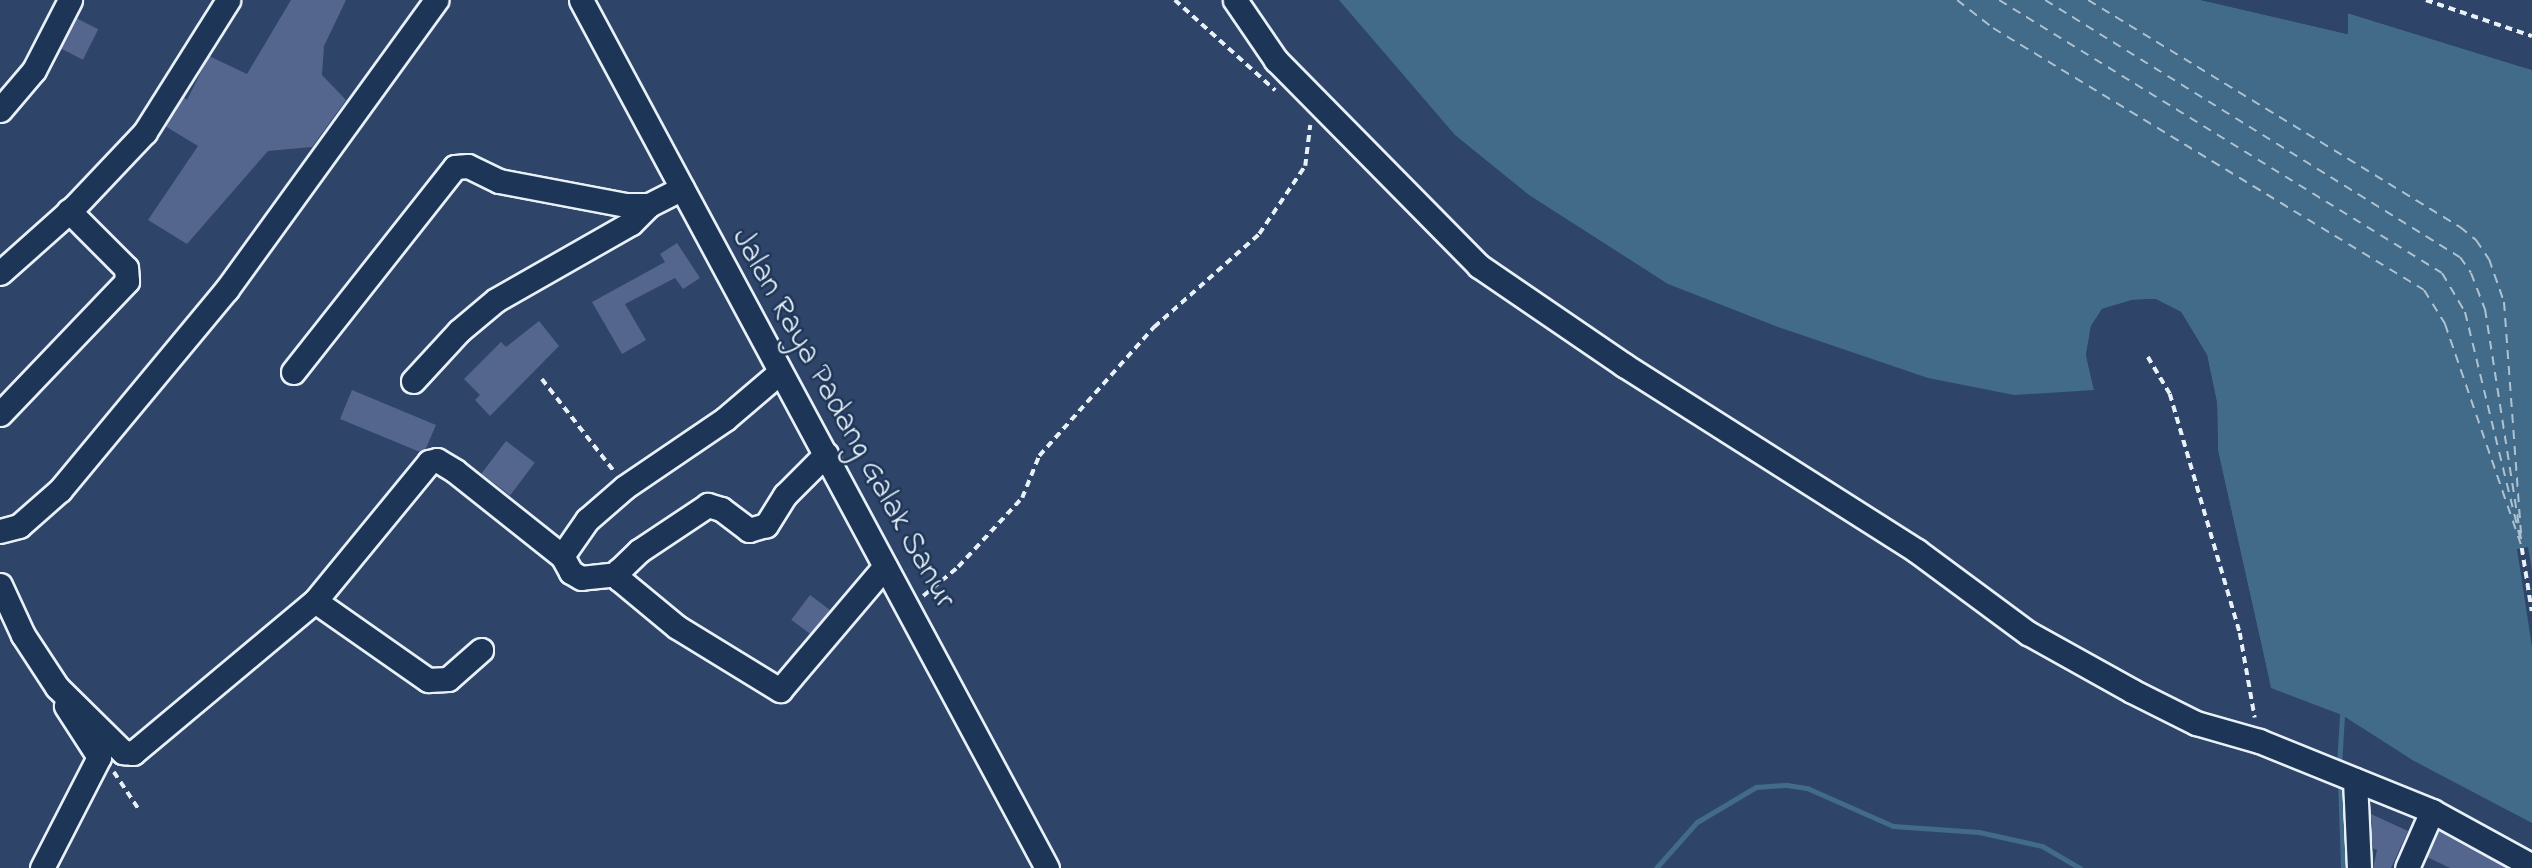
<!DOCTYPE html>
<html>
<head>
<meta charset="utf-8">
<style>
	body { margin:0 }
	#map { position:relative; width:2532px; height:868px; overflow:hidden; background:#2e4468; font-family:"Indie Flower",sans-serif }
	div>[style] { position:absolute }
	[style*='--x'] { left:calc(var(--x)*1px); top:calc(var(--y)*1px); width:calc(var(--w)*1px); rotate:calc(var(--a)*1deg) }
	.water>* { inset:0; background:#416b88 }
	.pier>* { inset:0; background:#2e4468 }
	.stream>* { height:5px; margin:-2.5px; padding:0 2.5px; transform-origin:2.5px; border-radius:2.5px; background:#416b88 }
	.ferry>* { height:2px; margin-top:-1px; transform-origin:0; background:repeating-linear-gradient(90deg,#aec2d1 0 9px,transparent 0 16px) }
	.building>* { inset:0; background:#55668e; transform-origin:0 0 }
	.path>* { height:3.5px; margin-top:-1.75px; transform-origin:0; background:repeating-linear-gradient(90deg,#e8f1f8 0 7px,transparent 0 12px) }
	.roads { filter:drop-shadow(2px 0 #e8f1f8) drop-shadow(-2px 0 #e8f1f8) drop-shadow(0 2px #e8f1f8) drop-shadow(0 -2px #e8f1f8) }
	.minor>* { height:23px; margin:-11.5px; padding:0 11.5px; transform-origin:11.5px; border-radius:11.5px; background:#1d3557 }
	span { translate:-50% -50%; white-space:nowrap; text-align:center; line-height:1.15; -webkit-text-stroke:5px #1d3557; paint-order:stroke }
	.street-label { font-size:32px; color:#e8f1f8 }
</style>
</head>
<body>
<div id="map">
	<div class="water">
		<i style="clip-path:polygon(1339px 0,2201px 0,2347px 34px,2347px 13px,2532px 70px,2532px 823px,2414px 761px,2342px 715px,2271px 688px,2218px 451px,2217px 403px,2207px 355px,2181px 312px,2155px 299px,2132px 300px,2102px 309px,2091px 326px,2086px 355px,2094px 390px,2014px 395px,1928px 378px,1778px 327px,1668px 284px,1529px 195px,1455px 135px)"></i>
	</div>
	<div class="pier">
		<i style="clip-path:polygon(2201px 0,2221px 0,2344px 29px,2344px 12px,2348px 9px,2532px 70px,2348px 13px,2348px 34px)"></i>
		<i style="clip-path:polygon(2156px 299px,2181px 312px,2207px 355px,2217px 403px,2218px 451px,2271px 688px,2214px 452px,2214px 404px,2204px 356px,2179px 315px,2155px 303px,2132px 303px,2104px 312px,2095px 327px,2090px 355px,2094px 390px,2086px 355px,2091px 326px,2102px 309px,2132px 300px)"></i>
		<i style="clip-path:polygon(2528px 547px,2532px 571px,2532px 647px,2517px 549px)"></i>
	</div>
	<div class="stream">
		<i style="--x:2339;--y:767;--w:52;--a:-86.7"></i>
		<i style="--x:2340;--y:780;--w:88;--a:88"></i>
		<i style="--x:1656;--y:868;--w:62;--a:-48.3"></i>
		<i style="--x:1697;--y:822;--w:69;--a:-30.7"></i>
		<i style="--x:1756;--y:787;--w:31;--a:-4"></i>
		<i style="--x:1787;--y:785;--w:20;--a:9"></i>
		<i style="--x:1807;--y:788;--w:94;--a:23.8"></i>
		<i style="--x:1893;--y:826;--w:86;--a:4"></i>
		<i style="--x:1979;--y:832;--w:65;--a:12.5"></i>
		<i style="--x:2042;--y:846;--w:44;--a:30.1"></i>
	</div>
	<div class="ferry">
		<i style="--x:1957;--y:0;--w:46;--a:37.9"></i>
		<i style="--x:1993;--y:28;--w:504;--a:31.29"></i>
		<i style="--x:2424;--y:290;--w:40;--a:58"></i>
		<i style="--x:2445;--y:324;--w:237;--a:71"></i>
		<i style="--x:1999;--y:0;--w:520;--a:31.64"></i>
		<i style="--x:2442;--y:273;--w:45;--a:59.5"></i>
		<i style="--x:2465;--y:312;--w:232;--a:76.3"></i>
		<i style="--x:2045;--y:0;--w:488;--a:31.8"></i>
		<i style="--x:2460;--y:257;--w:19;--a:55"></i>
		<i style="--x:2471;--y:273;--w:39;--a:69"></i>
		<i style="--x:2485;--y:309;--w:238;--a:81.1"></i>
		<i style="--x:2088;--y:0;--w:436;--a:31.4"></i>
		<i style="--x:2460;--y:227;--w:21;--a:39"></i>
		<i style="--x:2476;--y:240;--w:23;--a:56"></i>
		<i style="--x:2489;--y:259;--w:46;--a:70.8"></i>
		<i style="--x:2504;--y:302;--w:232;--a:85.8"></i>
	</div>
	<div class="building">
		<i style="clip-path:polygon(291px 0,346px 0,324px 46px,322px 75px,346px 100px,312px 147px,268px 151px,187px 244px,148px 220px,198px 146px,165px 126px,183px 97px,187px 100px,209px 56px,247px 74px)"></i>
		<i style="left:76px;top:18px;width:25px;height:34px;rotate:27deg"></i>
		<i style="clip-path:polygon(677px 243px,700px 278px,683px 289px,675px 278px,625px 304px,646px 340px,622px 354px,592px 302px,665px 262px,660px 254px)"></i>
		<i style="clip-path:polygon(539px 321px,559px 346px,490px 416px,475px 400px,480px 395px,464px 379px,501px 342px,506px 347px)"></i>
		<i style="clip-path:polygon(352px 390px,436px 425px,426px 448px,420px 452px,340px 419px)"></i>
		<i style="left:506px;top:441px;width:36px;height:41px;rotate:37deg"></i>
		<i style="left:810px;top:595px;width:25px;height:31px;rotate:37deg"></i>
		<i style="clip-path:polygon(2371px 814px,2408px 831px,2391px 868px,2373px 868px,2377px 850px,2372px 848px)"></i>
		<i style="clip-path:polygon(2439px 831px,2507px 868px,2450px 868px,2427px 857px)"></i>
	</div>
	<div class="path">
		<i style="--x:1175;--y:0;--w:135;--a:42"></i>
		<i style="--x:2426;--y:0;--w:112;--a:18.8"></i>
		<i style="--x:2148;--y:357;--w:43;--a:59.3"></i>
		<i style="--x:2170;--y:394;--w:249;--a:73.7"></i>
		<i style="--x:2240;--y:633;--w:86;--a:80"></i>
		<i style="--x:542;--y:379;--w:117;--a:52"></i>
		<i style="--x:2522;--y:548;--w:64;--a:81"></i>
		<i style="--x:923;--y:596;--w:45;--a:-39.6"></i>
		<i style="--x:958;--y:567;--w:94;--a:-47.2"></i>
		<i style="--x:1022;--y:498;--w:45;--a:-68"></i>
		<i style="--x:1039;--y:456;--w:173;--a:-48.3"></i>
		<i style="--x:1154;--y:327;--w:140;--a:-41.5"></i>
		<i style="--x:1259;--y:234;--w:82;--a:-55.9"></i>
		<i style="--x:1305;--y:166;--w:41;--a:-83"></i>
		<i style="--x:114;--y:772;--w:47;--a:56.3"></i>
	</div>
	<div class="roads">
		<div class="minor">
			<i style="--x:581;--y:0;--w:985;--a:61.77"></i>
			<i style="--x:1235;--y:0;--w:73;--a:55.7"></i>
			<i style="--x:1276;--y:60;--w:289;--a:45.4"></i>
			<i style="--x:1479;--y:266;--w:176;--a:34.3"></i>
			<i style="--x:1624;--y:365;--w:347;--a:32.4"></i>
			<i style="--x:1917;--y:551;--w:138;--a:36.5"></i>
			<i style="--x:2028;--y:633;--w:119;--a:29.1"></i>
			<i style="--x:2132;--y:691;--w:72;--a:26.6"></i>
			<i style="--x:2196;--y:723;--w:66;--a:15.9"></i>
			<i style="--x:2259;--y:741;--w:187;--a:22"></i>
			<i style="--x:2432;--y:811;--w:114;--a:28.8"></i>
			<i style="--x:0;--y:110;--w:52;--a:-49.6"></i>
			<i style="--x:34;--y:70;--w:79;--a:-62.8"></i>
			<i style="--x:0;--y:273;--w:99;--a:-41.7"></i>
			<i style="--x:74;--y:207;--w:103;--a:-46.6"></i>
			<i style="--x:145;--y:132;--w:156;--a:-57.8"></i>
			<i style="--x:293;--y:372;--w:261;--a:-51.7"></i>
			<i style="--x:455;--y:167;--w:13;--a:-4"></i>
			<i style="--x:468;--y:166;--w:34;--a:26"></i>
			<i style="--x:499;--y:181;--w:129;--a:10.7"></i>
			<i style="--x:626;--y:205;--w:23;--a:0"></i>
			<i style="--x:649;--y:205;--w:37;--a:-27"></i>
			<i style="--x:413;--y:381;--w:68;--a:-47.4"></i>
			<i style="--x:459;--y:331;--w:48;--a:-40"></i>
			<i style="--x:496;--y:300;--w:155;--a:-29.7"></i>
			<i style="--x:631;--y:223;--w:25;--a:-45"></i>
			<i style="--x:0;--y:414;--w:184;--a:-46.3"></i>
			<i style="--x:127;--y:281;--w:13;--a:-94"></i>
			<i style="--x:126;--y:268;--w:81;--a:-135"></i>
			<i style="--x:826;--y:454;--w:58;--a:135"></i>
			<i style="--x:785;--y:495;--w:36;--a:122"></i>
			<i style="--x:766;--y:525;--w:18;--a:164"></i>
			<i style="--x:749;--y:530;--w:35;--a:-143"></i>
			<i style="--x:721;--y:509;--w:14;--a:-163"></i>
			<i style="--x:708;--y:505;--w:83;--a:146.3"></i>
			<i style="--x:639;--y:551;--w:28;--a:136"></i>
			<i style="--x:619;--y:570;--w:9;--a:90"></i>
			<i style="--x:619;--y:579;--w:75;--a:39.6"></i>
			<i style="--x:677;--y:627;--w:121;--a:31.5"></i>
			<i style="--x:780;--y:690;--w:162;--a:-49.7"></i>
			<i style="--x:0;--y:531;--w:20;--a:-15"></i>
			<i style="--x:19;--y:526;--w:55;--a:-41.3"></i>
			<i style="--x:60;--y:490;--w:261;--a:-50.3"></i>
			<i style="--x:227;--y:289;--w:357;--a:-54.1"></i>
			<i style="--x:618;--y:574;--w:37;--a:174"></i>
			<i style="--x:581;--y:578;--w:12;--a:-149"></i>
			<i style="--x:571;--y:572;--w:18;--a:-119"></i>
			<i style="--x:562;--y:556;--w:44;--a:-55.2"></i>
			<i style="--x:587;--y:520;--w:50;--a:-41"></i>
			<i style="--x:625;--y:487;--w:121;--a:-34.2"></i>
			<i style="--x:725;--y:419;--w:72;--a:-40.5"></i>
			<i style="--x:0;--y:585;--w:55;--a:65.3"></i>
			<i style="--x:23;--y:635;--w:62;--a:56.8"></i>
			<i style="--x:57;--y:687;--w:93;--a:44.6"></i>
			<i style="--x:123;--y:752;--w:10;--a:6"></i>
			<i style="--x:133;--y:753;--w:237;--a:-39.9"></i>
			<i style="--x:315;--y:601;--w:180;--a:-50.6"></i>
			<i style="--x:429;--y:462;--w:8;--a:-14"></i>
			<i style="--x:437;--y:460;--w:21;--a:31"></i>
			<i style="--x:455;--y:471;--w:137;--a:38.5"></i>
			<i style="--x:315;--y:601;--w:138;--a:35"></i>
			<i style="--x:428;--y:680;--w:20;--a:-3"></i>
			<i style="--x:448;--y:679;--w:44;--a:-41.3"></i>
			<i style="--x:2355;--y:780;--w:88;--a:87.4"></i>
			<i style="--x:42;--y:868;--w:125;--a:-62.8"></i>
			<i style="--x:99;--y:757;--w:61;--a:-122.9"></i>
			<i style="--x:2407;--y:868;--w:62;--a:-66.3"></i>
		</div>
	</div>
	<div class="street-label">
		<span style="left:842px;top:419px;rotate:61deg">Jalan Raya Padang Galak Sanur</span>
	</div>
</div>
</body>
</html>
